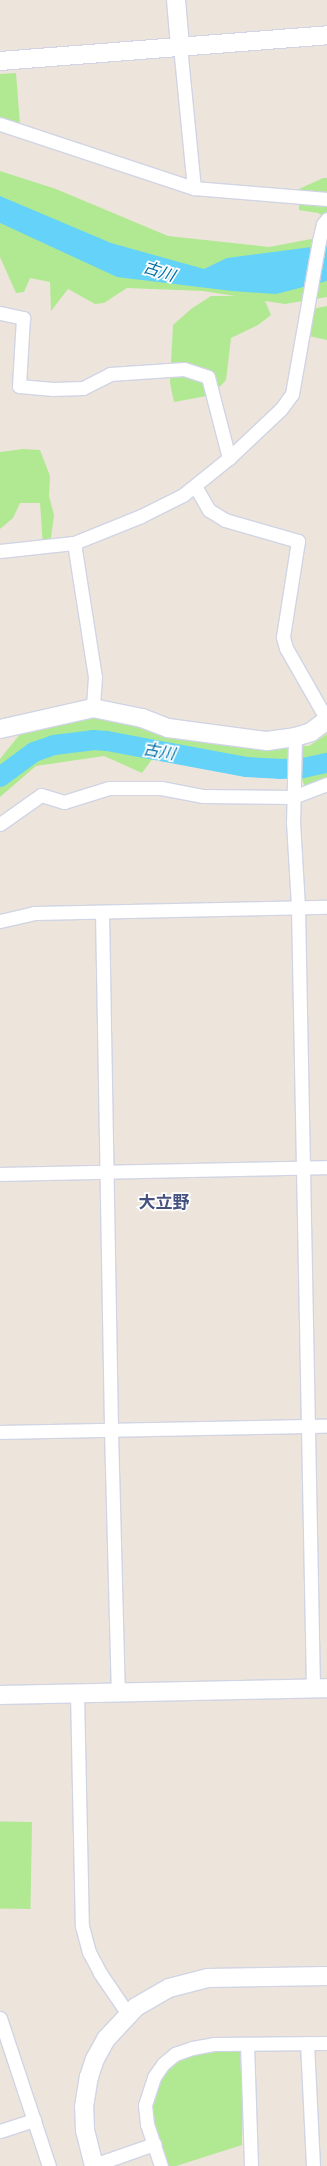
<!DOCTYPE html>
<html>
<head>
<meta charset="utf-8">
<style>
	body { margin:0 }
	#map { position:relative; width:327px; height:2166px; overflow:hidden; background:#ede5db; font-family:"Space Grotesk","Noto Sans JP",sans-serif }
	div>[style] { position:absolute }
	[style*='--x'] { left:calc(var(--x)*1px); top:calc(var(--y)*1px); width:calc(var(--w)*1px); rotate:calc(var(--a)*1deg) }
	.green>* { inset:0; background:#b0e992; transform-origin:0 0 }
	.water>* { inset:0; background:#64d2f9 }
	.river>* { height:20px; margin:-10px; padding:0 10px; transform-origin:10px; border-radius:10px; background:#64d2f9 }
	.roads { filter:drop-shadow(1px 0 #d0d4e4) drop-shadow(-1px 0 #d0d4e4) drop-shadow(0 1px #d0d4e4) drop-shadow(0 -1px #d0d4e4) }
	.street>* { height:13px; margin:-6.5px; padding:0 6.5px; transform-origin:6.5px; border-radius:6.5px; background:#fff }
	.secondary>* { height:18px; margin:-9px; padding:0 9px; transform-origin:9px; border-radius:9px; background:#fff }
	span { translate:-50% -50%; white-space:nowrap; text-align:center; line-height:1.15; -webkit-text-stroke:3.5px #fff; paint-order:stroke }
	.water-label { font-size:16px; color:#026fa6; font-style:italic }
	.quarter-label { font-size:17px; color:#46517f; font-weight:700 }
</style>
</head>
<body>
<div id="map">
	<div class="green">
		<i style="clip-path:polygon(16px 73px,20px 125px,0 119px,0 74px)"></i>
		<i style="clip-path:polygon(0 171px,56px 189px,168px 236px,269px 247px,327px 236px,327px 297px,285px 304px,265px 301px,271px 315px,258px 325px,231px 338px,226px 380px,212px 395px,174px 402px,170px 383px,173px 325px,191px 309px,211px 296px,235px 296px,203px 291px,127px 288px,104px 303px,95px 304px,68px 289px,51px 311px,50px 282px,30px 278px,24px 292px,16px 293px,0 257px)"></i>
		<i style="clip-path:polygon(323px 178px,327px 178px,327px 214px,324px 217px,318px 213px,299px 210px,299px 189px)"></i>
		<i style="clip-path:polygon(327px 306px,327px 340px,309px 336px,312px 309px)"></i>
		<i style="clip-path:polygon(23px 449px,40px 450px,50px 476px,49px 496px,54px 515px,51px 538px,43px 546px,40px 503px,20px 503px,13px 518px,0 529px,0 452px)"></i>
		<i style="clip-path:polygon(60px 717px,121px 718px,263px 743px,309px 746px,327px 734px,327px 781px,306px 790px,300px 774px,281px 774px,153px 758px,142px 773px,104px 756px,36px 766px,0 797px,0 759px,28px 724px)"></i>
		<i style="left:32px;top:1822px;width:87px;height:32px;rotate:91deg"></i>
		<i style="clip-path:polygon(243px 2044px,242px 2145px,176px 2166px,161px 2166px,154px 2144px,148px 2091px,169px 2059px)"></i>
	</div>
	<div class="water">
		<i style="clip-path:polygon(0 196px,111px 243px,204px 269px,227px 258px,327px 245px,327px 281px,276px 294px,232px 291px,117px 277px,0 223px)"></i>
	</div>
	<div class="river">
		<i style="--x:0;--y:777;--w:42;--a:-36.3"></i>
		<i style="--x:34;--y:752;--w:21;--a:-19"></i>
		<i style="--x:54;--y:745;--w:39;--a:-7"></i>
		<i style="--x:93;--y:740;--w:14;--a:4"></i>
		<i style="--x:107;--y:741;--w:141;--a:10.6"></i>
		<i style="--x:246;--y:767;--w:33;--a:3"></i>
		<i style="--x:279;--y:769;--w:24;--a:-2"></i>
		<i style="--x:303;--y:768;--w:25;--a:-12"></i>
	</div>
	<div class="roads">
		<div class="street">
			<i style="--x:180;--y:46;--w:143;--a:84.4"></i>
			<i style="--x:0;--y:124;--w:204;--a:18.3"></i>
			<i style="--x:194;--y:188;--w:133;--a:4.7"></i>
			<i style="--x:0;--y:313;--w:24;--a:12"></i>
			<i style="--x:23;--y:318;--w:68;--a:93.4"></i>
			<i style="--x:19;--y:386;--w:34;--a:5"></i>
			<i style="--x:53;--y:389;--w:30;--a:-2"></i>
			<i style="--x:83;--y:388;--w:30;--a:-27"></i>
			<i style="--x:110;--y:374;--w:74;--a:-3.9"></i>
			<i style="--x:184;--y:369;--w:25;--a:18"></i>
			<i style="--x:208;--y:377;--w:84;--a:75.5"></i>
			<i style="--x:195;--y:486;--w:28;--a:60"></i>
			<i style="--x:209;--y:510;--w:19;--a:32"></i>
			<i style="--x:225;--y:520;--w:76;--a:16"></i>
			<i style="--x:298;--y:541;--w:97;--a:98.9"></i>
			<i style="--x:283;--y:637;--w:11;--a:75"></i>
			<i style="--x:286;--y:648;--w:83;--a:60.3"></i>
			<i style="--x:74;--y:543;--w:136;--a:81.1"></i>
			<i style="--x:95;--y:677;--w:31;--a:94"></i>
			<i style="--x:0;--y:551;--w:74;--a:-6.2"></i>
			<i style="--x:74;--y:543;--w:72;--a:-21.9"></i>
			<i style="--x:141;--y:516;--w:47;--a:-26.6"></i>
			<i style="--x:183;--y:495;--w:59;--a:-38.8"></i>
			<i style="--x:229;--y:458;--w:71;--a:-43.3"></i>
			<i style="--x:281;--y:409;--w:19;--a:-54"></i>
			<i style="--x:292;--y:394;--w:155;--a:-80"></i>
			<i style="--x:319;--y:241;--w:17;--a:-77"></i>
			<i style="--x:323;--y:224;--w:6;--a:-51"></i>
			<i style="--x:295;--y:737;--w:85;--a:91.3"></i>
			<i style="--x:293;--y:822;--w:85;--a:86.6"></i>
			<i style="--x:298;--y:907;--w:782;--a:88.9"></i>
			<i style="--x:0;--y:824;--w:50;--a:-35.3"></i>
			<i style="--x:41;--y:795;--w:24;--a:17"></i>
			<i style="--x:64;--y:802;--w:47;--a:-17.3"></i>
			<i style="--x:109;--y:788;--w:52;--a:0"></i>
			<i style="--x:161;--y:788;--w:43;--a:10.8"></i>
			<i style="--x:203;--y:796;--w:90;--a:0.6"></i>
			<i style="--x:293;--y:797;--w:36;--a:-21"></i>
			<i style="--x:102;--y:912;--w:518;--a:89"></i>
			<i style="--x:111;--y:1430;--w:262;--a:88.5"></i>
			<i style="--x:0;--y:921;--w:35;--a:-13"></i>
			<i style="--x:34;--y:913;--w:293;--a:-1.2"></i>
			<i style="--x:0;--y:1174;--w:327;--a:-1.2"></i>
			<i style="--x:0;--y:1432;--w:327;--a:-1.1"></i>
			<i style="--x:77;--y:1693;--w:233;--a:88.8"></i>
			<i style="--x:82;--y:1926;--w:27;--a:75"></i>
			<i style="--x:89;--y:1952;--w:24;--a:62"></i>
			<i style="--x:100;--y:1973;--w:50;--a:55.7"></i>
			<i style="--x:0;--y:2018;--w:156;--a:71.7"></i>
			<i style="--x:307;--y:2043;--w:123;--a:87.2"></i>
			<i style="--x:247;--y:2044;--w:122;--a:88.1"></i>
			<i style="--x:0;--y:2131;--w:36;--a:-18"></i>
			<i style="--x:94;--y:2165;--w:64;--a:-19.3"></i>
			<i style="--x:161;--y:2166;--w:44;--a:-108.4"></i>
			<i style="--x:147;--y:2124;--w:19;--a:-96"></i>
			<i style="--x:145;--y:2105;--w:29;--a:-72"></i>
			<i style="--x:154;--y:2077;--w:16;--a:-55"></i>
			<i style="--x:163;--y:2064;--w:16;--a:-40"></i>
			<i style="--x:175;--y:2054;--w:18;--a:-19"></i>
			<i style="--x:192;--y:2048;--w:22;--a:-10"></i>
			<i style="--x:214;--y:2044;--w:113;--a:-0.5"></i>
		</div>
		<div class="secondary">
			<i style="--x:176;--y:0;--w:46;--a:85"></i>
			<i style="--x:0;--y:61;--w:328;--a:-4.5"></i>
			<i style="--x:0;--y:729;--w:95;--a:-12.7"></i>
			<i style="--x:93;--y:708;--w:50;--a:11.5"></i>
			<i style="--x:142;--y:718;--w:28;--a:21"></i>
			<i style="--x:168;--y:728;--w:100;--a:7.5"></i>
			<i style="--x:267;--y:741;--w:28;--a:-8"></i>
			<i style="--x:295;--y:737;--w:17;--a:-17"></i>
			<i style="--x:311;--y:732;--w:20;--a:-37"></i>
			<i style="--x:0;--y:1695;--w:327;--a:-1.2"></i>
			<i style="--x:94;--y:2166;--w:36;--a:-104"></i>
			<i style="--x:85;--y:2131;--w:24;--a:-92"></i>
			<i style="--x:84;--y:2107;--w:30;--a:-81"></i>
			<i style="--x:89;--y:2077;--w:19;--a:-72"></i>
			<i style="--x:95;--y:2059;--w:23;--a:-61"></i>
			<i style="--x:106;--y:2039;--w:44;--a:-46.8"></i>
			<i style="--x:136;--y:2007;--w:38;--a:-30"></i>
			<i style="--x:169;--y:1988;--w:40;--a:-14.4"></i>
			<i style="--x:208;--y:1978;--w:119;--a:-1"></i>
		</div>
	</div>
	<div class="water-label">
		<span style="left:159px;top:272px;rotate:18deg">古川</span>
		<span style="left:159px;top:752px;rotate:10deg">古川</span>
	</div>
	<div class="quarter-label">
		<span style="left:164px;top:1203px">大立野</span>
	</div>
</div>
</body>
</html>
